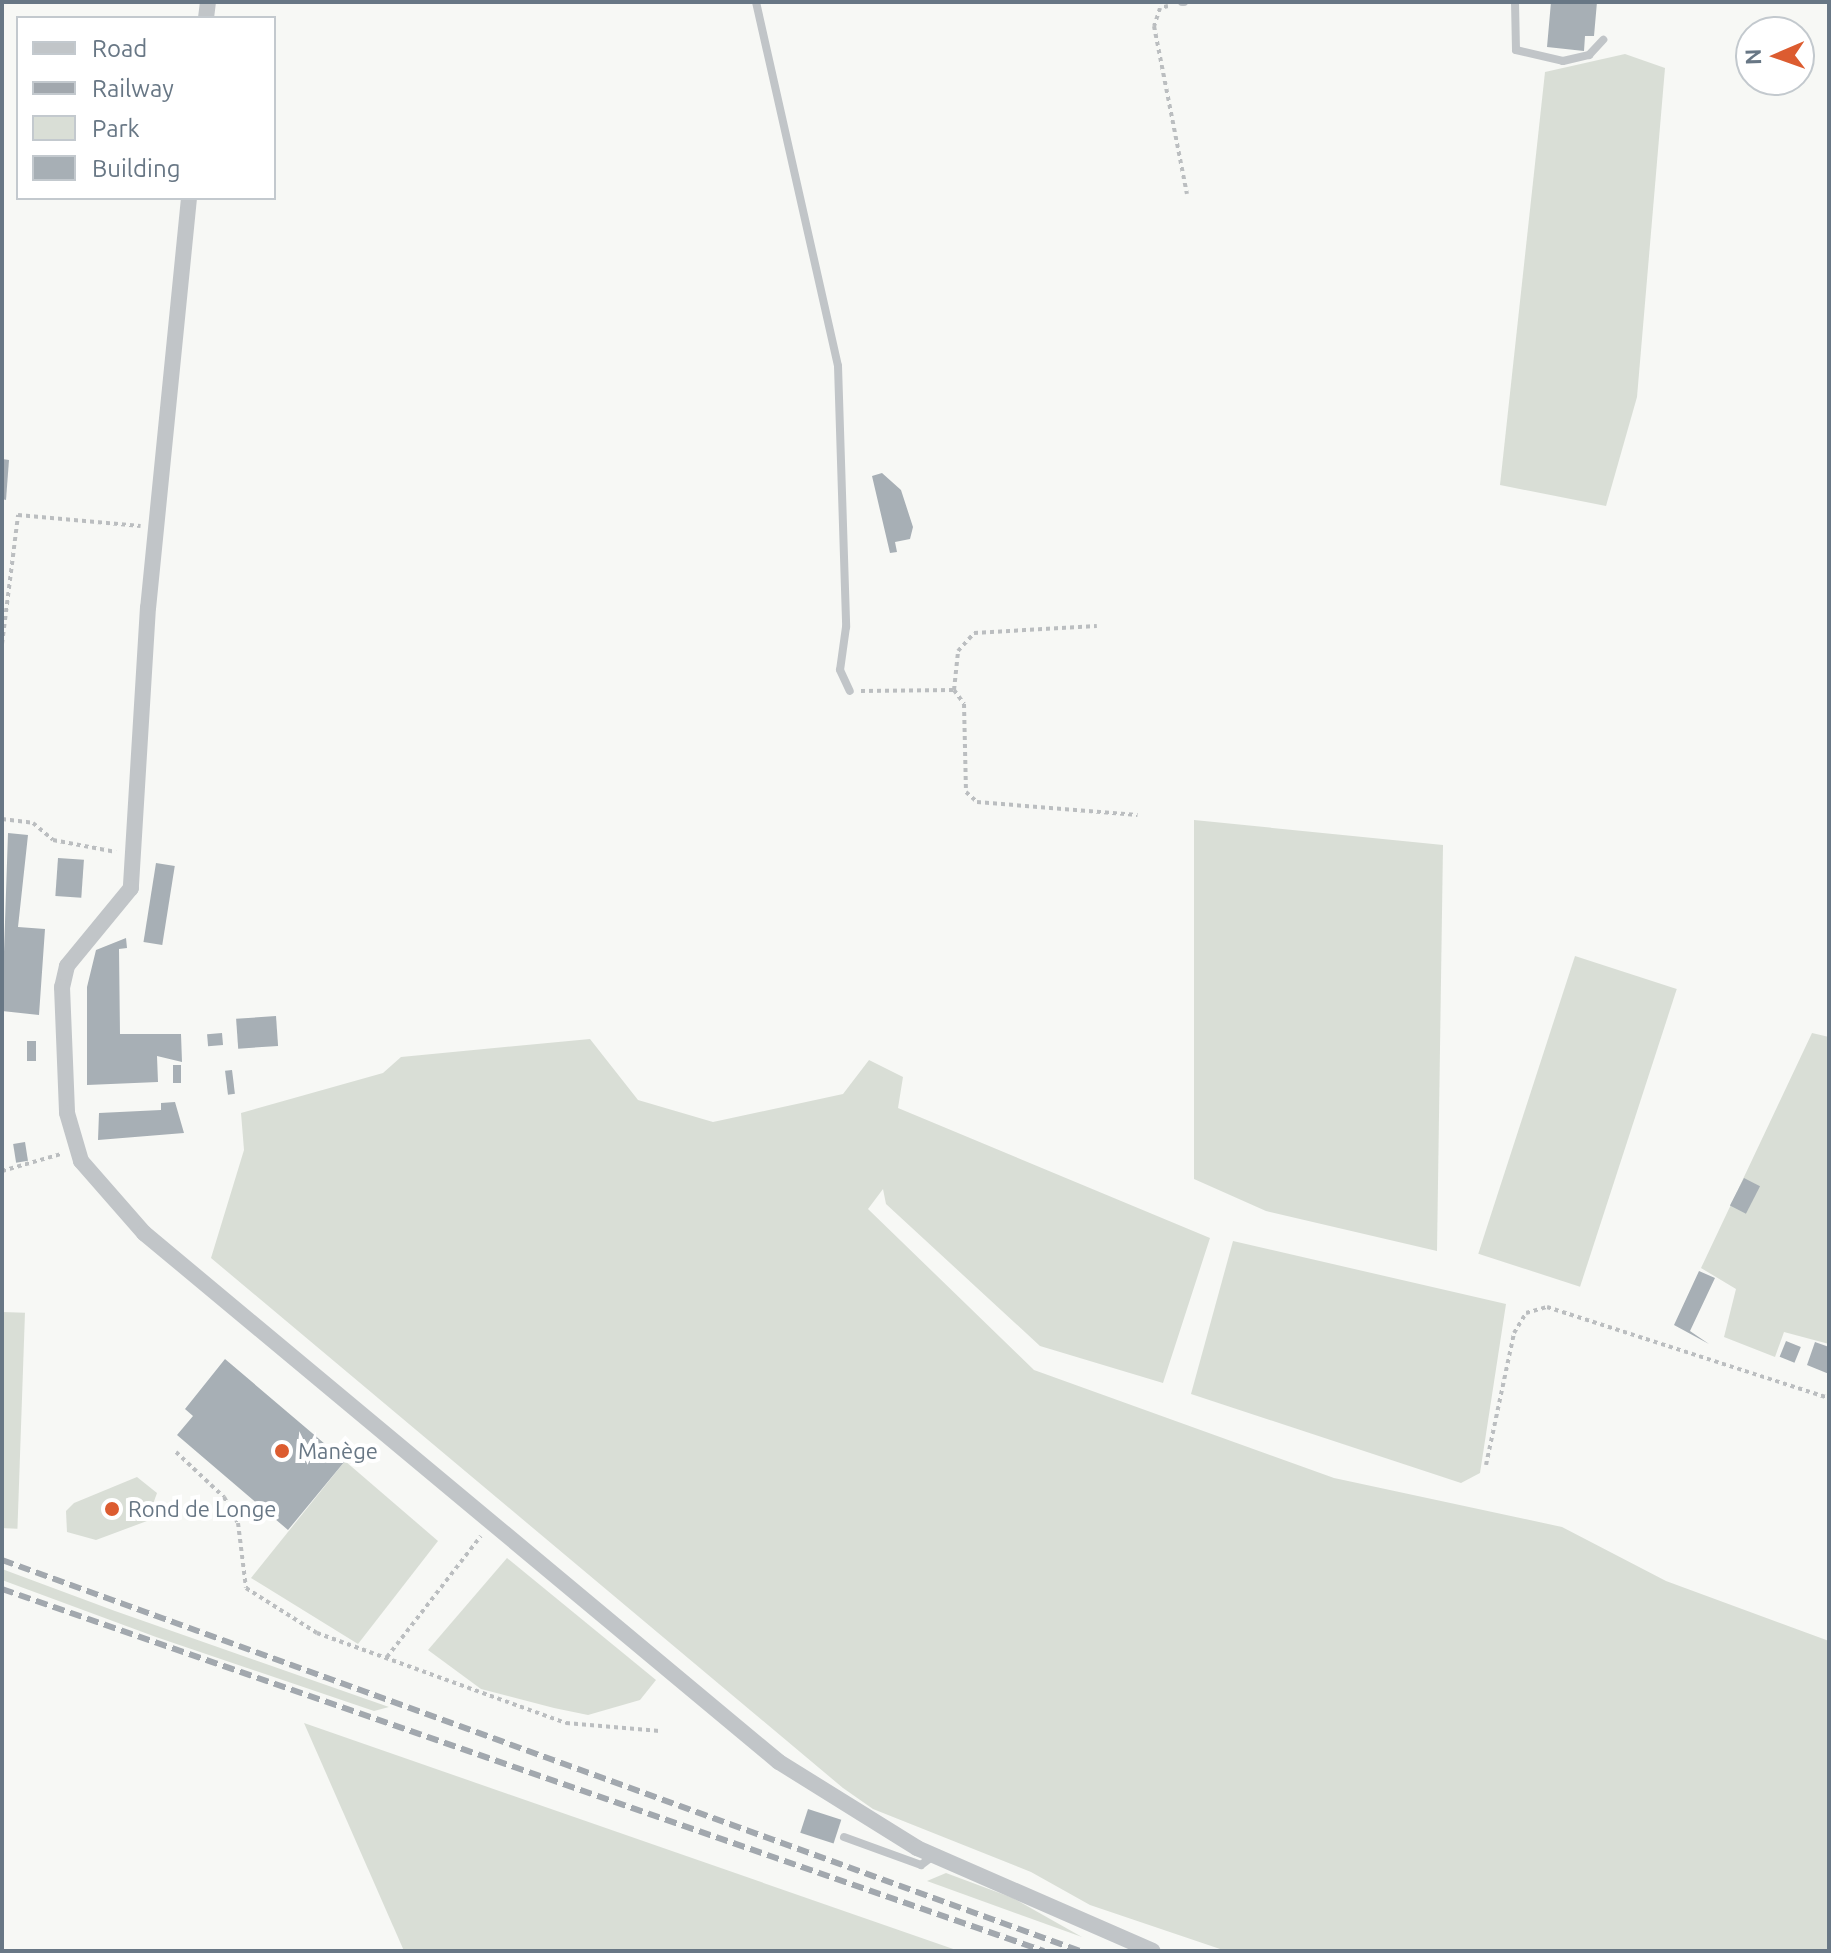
<!DOCTYPE html>
<html>
<head>
<meta charset="utf-8">
<style>
	body { margin:0 }
	#map { position:relative; width:1831px; height:1953px; overflow:hidden; background:#f7f8f5; font-family:Ubuntu,sans-serif }
	div>[style] { position:absolute }
	[style*='--x'] { left:calc(var(--x)*1px); top:calc(var(--y)*1px); width:calc(var(--w)*1px); rotate:calc(var(--a)*1deg) }
	.green>* { inset:0; background:#d9ded6; transform-origin:0 0 }
	.building>* { inset:0; background:#a7afb5; transform-origin:0 0 }
	.path>* { height:4px; margin-top:-2px; transform-origin:0; background:repeating-linear-gradient(90deg,#bbbec0 0 4px,transparent 0 8px) }
	.lane>* { height:8px; margin:-4px; padding:0 4px; transform-origin:4px; border-radius:4px; background:#c1c5c8 }
	.street>* { height:16px; margin:-8px; padding:0 8px; transform-origin:8px; border-radius:8px; background:#c1c5c8 }
	.rail>* { height:6px; margin-top:-3px; transform-origin:0; background:repeating-linear-gradient(90deg,#a2a8ae 0 12px,transparent 0 18px) }
	.dots>* { width:22px; height:22px; translate:-50% -50%; box-sizing:border-box; border:4px solid #fff; border-radius:50% }
	span { translate:-50% -50%; white-space:nowrap; text-align:center; line-height:1.15; -webkit-text-stroke:8px #fff; paint-order:stroke }
	.poi-label { font-size:22px; color:#687785 }
	.left { translate:0 -50%; text-align:left }
	.frame { position:absolute; inset:0; border:4px solid #687785; pointer-events:none }
	.legend { position:absolute; left:16px; top:16px; width:260px; height:184px; box-sizing:border-box; background:#fff; border:2px solid #c3c9ce; margin:0; padding:10px 14px; list-style:none; font-size:24px; color:#687785 }
	.legend li { display:flex; align-items:center; gap:16px; height:40px }
	.legend b { width:40px; border:2px solid #c3c9ce }
	.north { position:absolute; left:1735px; top:16px; width:80px; height:80px; box-sizing:border-box; background:#fff; border:2px solid #c3c9ce; border-radius:50%; rotate:268deg; font-size:22px; font-weight:700; line-height:32px; text-align:center; color:#687785 }
	.north::after { content:''; display:block; margin:auto; width:28px; height:36px; background:#dc5c30; clip-path:polygon(50% 0,100% 100%,50% 72%,0 100%) }
</style>
</head>
<body>
<div id="map">
	<div class="green">
		<i style="clip-path:polygon(1625px 54px,1665px 68px,1637px 397px,1606px 506px,1500px 485px,1545px 72px)"></i>
		<i style="clip-path:polygon(1194px 820px,1443px 845px,1437px 1251px,1266px 1211px,1194px 1179px)"></i>
		<i style="left:1575px;top:956px;width:107px;height:313px;rotate:18deg"></i>
		<i style="clip-path:polygon(1812px 1033px,1829px 1037px,1829px 1344px,1784px 1332px,1775px 1357px,1724px 1337px,1736px 1289px,1701px 1268px)"></i>
		<i style="clip-path:polygon(590px 1039px,638px 1100px,713px 1122px,843px 1094px,869px 1060px,903px 1077px,898px 1108px,1210px 1238px,1163px 1383px,1040px 1346px,886px 1204px,883px 1189px,868px 1209px,1034px 1370px,1334px 1478px,1562px 1527px,1666px 1581px,1829px 1641px,1829px 1951px,1226px 1951px,1090px 1905px,1031px 1872px,873px 1809px,843px 1788px,211px 1258px,244px 1150px,241px 1113px,383px 1073px,401px 1057px)"></i>
		<i style="clip-path:polygon(1233px 1241px,1506px 1304px,1480px 1473px,1461px 1483px,1191px 1394px)"></i>
		<i style="left:2px;top:1312px;width:23px;height:216px;rotate:2deg"></i>
		<i style="clip-path:polygon(345px 1461px,438px 1541px,358px 1644px,251px 1578px)"></i>
		<i style="clip-path:polygon(137px 1477px,157px 1493px,147px 1521px,96px 1540px,67px 1532px,66px 1511px,74px 1503px)"></i>
		<i style="clip-path:polygon(507px 1558px,656px 1680px,640px 1700px,588px 1715px,554px 1708px,481px 1689px,428px 1650px)"></i>
		<i style="clip-path:polygon(2px 1569px,115px 1611px,389px 1707px,374px 1711px,156px 1637px,2px 1580px)"></i>
		<i style="clip-path:polygon(304px 1723px,959px 1951px,404px 1951px)"></i>
		<i style="clip-path:polygon(946px 1873px,1013px 1898px,1082px 1937px,927px 1881px)"></i>
	</div>
	<div class="building">
		<i style="clip-path:polygon(1551px 2px,1597px 2px,1594px 36px,1585px 36px,1584px 51px,1547px 47px)"></i>
		<i style="clip-path:polygon(2px 459px,9px 460px,6px 500px,2px 499px)"></i>
		<i style="clip-path:polygon(882px 473px,901px 490px,913px 527px,910px 539px,895px 542px,897px 552px,890px 553px,872px 476px)"></i>
		<i style="clip-path:polygon(8px 833px,28px 835px,18px 927px,45px 929px,39px 1015px,2px 1011px)"></i>
		<i style="left:58px;top:858px;width:26px;height:38px;rotate:4deg"></i>
		<i style="left:156px;top:863px;width:19px;height:80px;rotate:9deg"></i>
		<i style="clip-path:polygon(126px 938px,127px 948px,119px 949px,120px 1034px,181px 1034px,182px 1062px,157px 1056px,158px 1082px,87px 1085px,87px 987px,96px 950px)"></i>
		<i style="left:276px;top:1016px;width:30px;height:40px;rotate:86deg"></i>
		<i style="left:222px;top:1033px;width:12px;height:15px;rotate:85deg"></i>
		<i style="left:27px;top:1041px;width:9px;height:20px"></i>
		<i style="left:173px;top:1065px;width:8px;height:18px"></i>
		<i style="left:232px;top:1070px;width:24px;height:7px;rotate:83deg"></i>
		<i style="clip-path:polygon(175px 1102px,184px 1133px,98px 1140px,99px 1113px,161px 1110px,161px 1103px)"></i>
		<i style="left:25px;top:1142px;width:19px;height:12px;rotate:81deg"></i>
		<i style="left:1744px;top:1178px;width:18px;height:31px;rotate:27deg"></i>
		<i style="clip-path:polygon(1699px 1271px,1715px 1278px,1690px 1331px,1709px 1344px,1674px 1325px)"></i>
		<i style="left:1786px;top:1341px;width:16px;height:17px;rotate:22deg"></i>
		<i style="clip-path:polygon(1815px 1342px,1829px 1347px,1829px 1374px,1807px 1365px)"></i>
		<i style="clip-path:polygon(225px 1359px,345px 1461px,288px 1530px,177px 1435px,193px 1416px,185px 1409px)"></i>
		<i style="left:808px;top:1809px;width:35px;height:25px;rotate:18deg"></i>
	</div>
	<div class="path">
		<i style="--x:1168;--y:6;--w:8;--a:166"></i>
		<i style="--x:1160;--y:8;--w:19;--a:108"></i>
		<i style="--x:1154;--y:26;--w:171;--a:78.9"></i>
		<i style="--x:2;--y:644;--w:130;--a:-82.9"></i>
		<i style="--x:18;--y:515;--w:123;--a:5.1"></i>
		<i style="--x:954;--y:690;--w:39;--a:-84"></i>
		<i style="--x:958;--y:651;--w:24;--a:-48"></i>
		<i style="--x:974;--y:633;--w:123;--a:-3.3"></i>
		<i style="--x:861;--y:691;--w:93;--a:-0.6"></i>
		<i style="--x:954;--y:690;--w:17;--a:54"></i>
		<i style="--x:964;--y:704;--w:88;--a:88.7"></i>
		<i style="--x:966;--y:792;--w:15;--a:42"></i>
		<i style="--x:977;--y:802;--w:161;--a:4.6"></i>
		<i style="--x:2;--y:819;--w:31;--a:7"></i>
		<i style="--x:33;--y:823;--w:26;--a:40"></i>
		<i style="--x:53;--y:840;--w:64;--a:10.8"></i>
		<i style="--x:2;--y:1171;--w:61;--a:-16.1"></i>
		<i style="--x:176;--y:1452;--w:66;--a:43.2"></i>
		<i style="--x:224;--y:1497;--w:30;--a:62"></i>
		<i style="--x:238;--y:1523;--w:65;--a:83"></i>
		<i style="--x:246;--y:1588;--w:84;--a:32.4"></i>
		<i style="--x:317;--y:1633;--w:265;--a:19.9"></i>
		<i style="--x:566;--y:1723;--w:94;--a:4.9"></i>
		<i style="--x:1486;--y:1465;--w:135;--a:-78"></i>
		<i style="--x:1514;--y:1333;--w:23;--a:-59"></i>
		<i style="--x:1526;--y:1313;--w:22;--a:-16"></i>
		<i style="--x:1547;--y:1307;--w:296;--a:17.9"></i>
		<i style="--x:387;--y:1657;--w:153;--a:-52.2"></i>
	</div>
	<div class="lane">
		<i style="--x:756;--y:2;--w:373;--a:77.3"></i>
		<i style="--x:838;--y:366;--w:261;--a:88.2"></i>
		<i style="--x:846;--y:627;--w:43;--a:97.9"></i>
		<i style="--x:840;--y:670;--w:23;--a:65"></i>
		<i style="--x:1182;--y:2;--w:2;--a:0"></i>
		<i style="--x:1515;--y:2;--w:48;--a:88.8"></i>
		<i style="--x:1516;--y:50;--w:48;--a:13.2"></i>
		<i style="--x:1563;--y:61;--w:27;--a:-13"></i>
		<i style="--x:1589;--y:55;--w:21;--a:-47"></i>
		<i style="--x:844;--y:1837;--w:82;--a:20"></i>
		<i style="--x:921;--y:1865;--w:15;--a:-37"></i>
	</div>
	<div class="street">
		<i style="--x:206;--y:18;--w:16;--a:-83"></i>
		<i style="--x:189;--y:198;--w:411;--a:95.7"></i>
		<i style="--x:148;--y:607;--w:282;--a:93.5"></i>
		<i style="--x:131;--y:888;--w:101;--a:129.4"></i>
		<i style="--x:67;--y:966;--w:22;--a:103"></i>
		<i style="--x:62;--y:987;--w:126;--a:87.7"></i>
		<i style="--x:67;--y:1113;--w:50;--a:73.7"></i>
		<i style="--x:81;--y:1161;--w:96;--a:48.8"></i>
		<i style="--x:144;--y:1233;--w:826;--a:39.8"></i>
		<i style="--x:779;--y:1762;--w:163;--a:31.9"></i>
		<i style="--x:917;--y:1848;--w:257;--a:23.6"></i>
	</div>
	<div class="rail">
		<i style="--x:2;--y:1560;--w:1147;--a:19.94"></i>
		<i style="--x:2;--y:1589;--w:1103;--a:19.16"></i>
	</div>
	<div class="dots">
		<i style="left:282px;top:1451px;background:#dc5c30"></i>
		<i style="left:112px;top:1509px;background:#dc5c30"></i>
	</div>
	<div class="poi-label">
		<span class="left" style="left:298px;top:1451px">Manège</span>
		<span class="left" style="left:128px;top:1509px">Rond de Longe</span>
	</div>
	<div class="frame"></div>
	<ul class="legend">
	<li><b style="height:10px;background:#c1c5c8"></b>Road</li>
	<li><b style="height:10px;background:#a2a8ae"></b>Railway</li>
	<li><b style="height:22px;background:#d9ded6"></b>Park</li>
	<li><b style="height:22px;background:#a7afb5"></b>Building</li>
	</ul>
	<div class="north">N</div>
</div>
</body>
</html>
